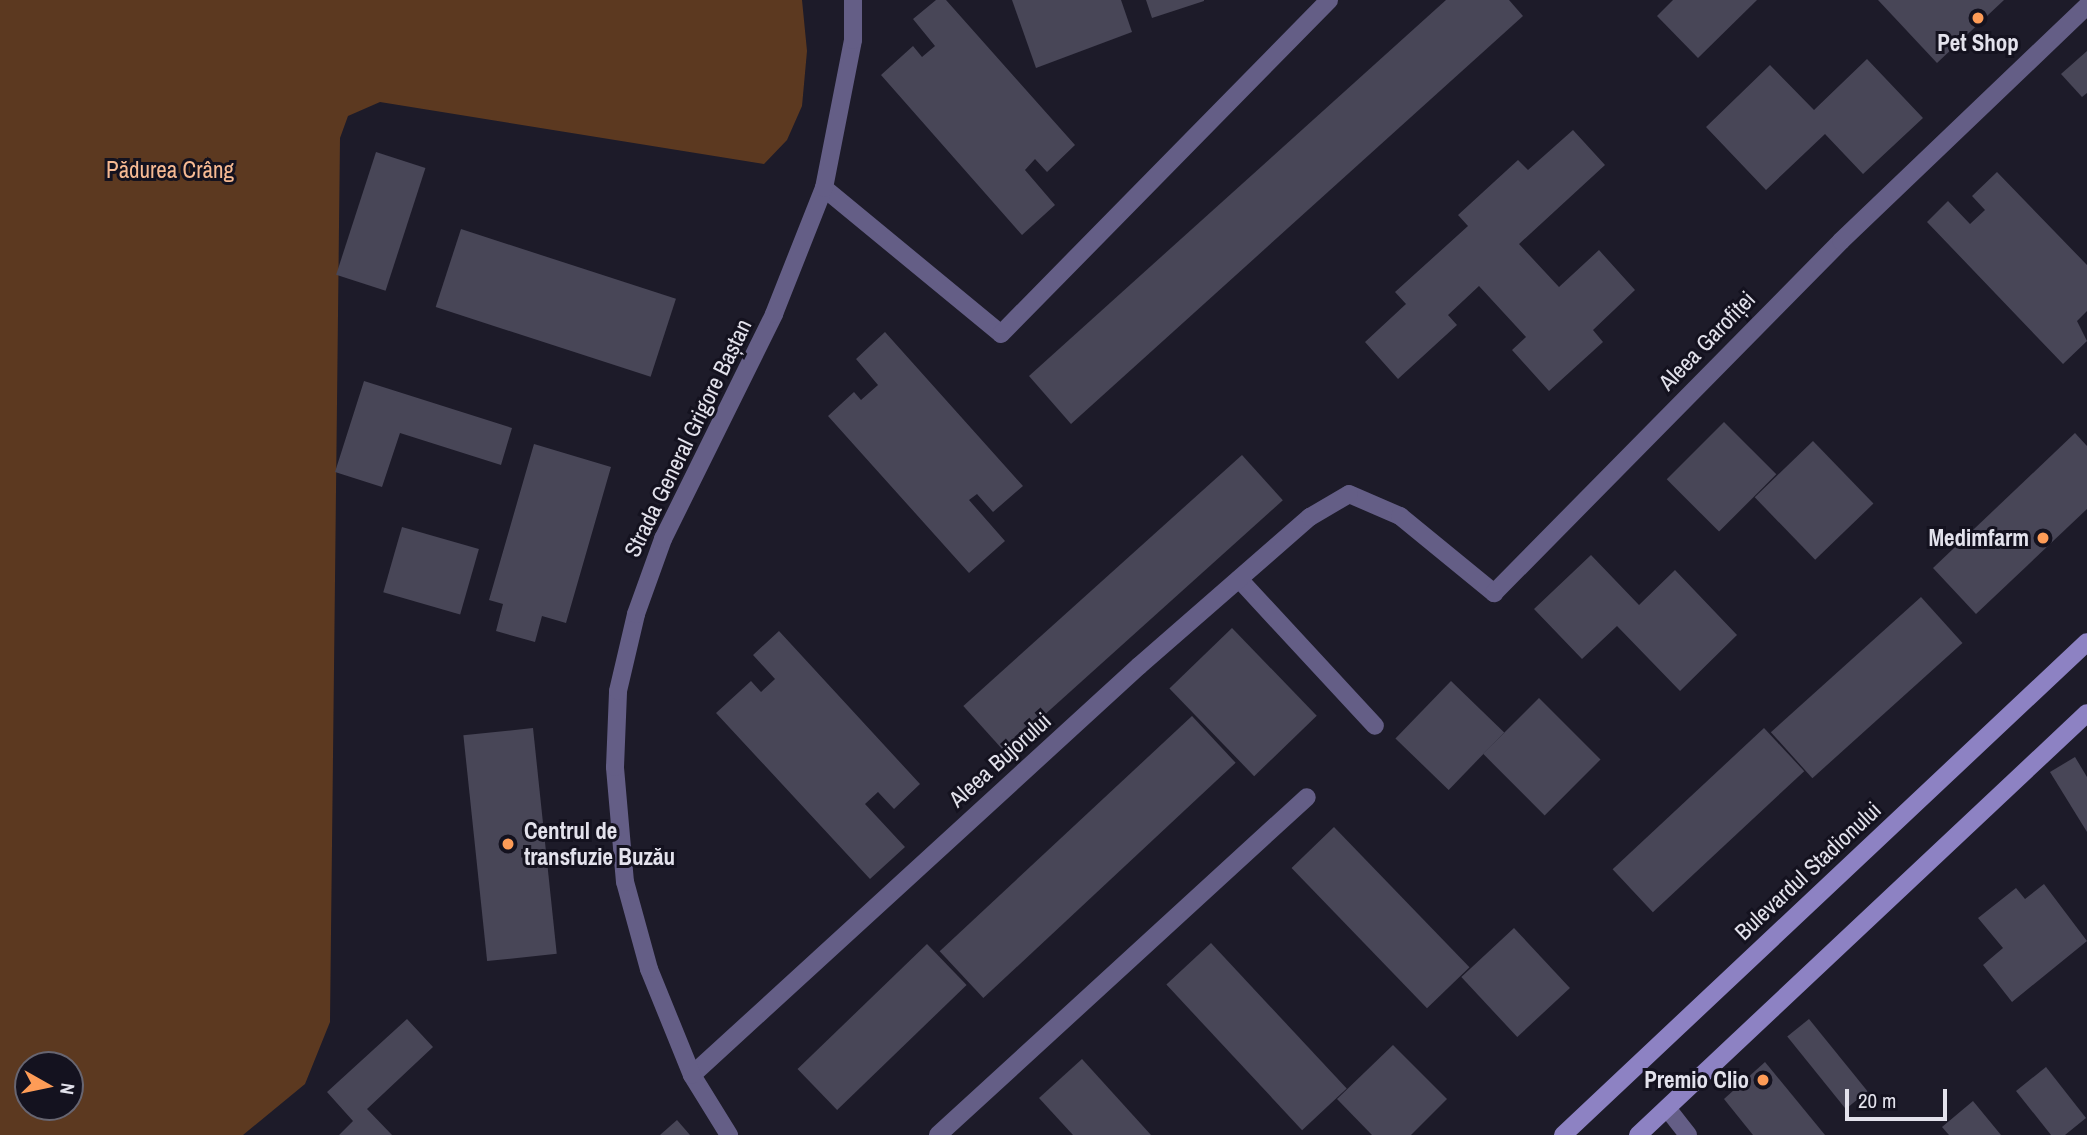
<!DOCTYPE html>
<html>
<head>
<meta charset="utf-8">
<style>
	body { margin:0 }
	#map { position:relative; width:2087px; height:1135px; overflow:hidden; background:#1d1b29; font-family:"Archivo Narrow",sans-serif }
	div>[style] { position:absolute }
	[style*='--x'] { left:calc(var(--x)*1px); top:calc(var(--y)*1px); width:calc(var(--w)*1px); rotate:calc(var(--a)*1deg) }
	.green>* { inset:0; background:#5c3920 }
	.building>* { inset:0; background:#484657; transform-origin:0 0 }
	.lane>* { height:18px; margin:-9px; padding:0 9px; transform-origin:9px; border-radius:9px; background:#645e86 }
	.street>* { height:18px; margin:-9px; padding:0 9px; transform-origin:9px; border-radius:9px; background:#645e86 }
	.secondary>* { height:18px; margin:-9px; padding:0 9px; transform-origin:9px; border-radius:9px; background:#8d82c3 }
	.dots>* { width:19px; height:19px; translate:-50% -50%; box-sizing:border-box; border:4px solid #14121f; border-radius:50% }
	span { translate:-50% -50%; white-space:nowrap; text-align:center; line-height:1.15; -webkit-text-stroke:6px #14121f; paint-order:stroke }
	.poi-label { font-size:23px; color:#e3e2ec; font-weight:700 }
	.right { translate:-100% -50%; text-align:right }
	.left { translate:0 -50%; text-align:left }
	.park-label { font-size:23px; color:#f7ba93 }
	.street-label { font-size:23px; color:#e3e2ec }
	.north { position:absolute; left:14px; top:1051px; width:70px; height:70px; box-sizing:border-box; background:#14121f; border:2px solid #676571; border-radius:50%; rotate:99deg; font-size:19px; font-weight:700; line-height:28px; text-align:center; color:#e3e2ec }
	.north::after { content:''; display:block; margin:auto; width:24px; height:32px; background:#fe9c57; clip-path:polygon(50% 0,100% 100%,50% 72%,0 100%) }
	.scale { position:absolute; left:1845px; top:1089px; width:102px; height:32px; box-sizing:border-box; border:4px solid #e3e2ec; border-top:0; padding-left:9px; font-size:21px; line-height:24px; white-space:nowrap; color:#e3e2ec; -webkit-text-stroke:5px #14121f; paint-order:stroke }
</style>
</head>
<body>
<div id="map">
	<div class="green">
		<i style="clip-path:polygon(evenodd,0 0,802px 0,807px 51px,802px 106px,787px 140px,764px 164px,380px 102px,348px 116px,340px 138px,330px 1022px,305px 1084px,243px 1135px,0 1135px,0 0,28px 1065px,70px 1065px,70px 1107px,28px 1107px,28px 1065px)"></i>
	</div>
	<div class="building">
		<i style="clip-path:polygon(936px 0,946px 0,1075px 145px,1047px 172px,1035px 159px,1025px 170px,1055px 205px,1022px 235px,881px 75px,913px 46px,922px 57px,935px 46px,913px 19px)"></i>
		<i style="clip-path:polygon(1012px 0,1121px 0,1132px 32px,1036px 68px)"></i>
		<i style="clip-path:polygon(1146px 0,1204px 0,1204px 1px,1152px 18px)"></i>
		<i style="clip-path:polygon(1446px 0,1509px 0,1523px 16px,1071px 424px,1029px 376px)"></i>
		<i style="clip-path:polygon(1673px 0,1757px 0,1698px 58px,1657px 16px)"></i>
		<i style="clip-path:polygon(1878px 0,2004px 0,1937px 63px)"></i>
		<i style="clip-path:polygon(2087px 51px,2087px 93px,2082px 97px,2061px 74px)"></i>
		<i style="clip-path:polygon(1867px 59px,1923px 118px,1863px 174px,1825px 134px,1766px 190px,1706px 127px,1770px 65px,1814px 110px)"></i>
		<i style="clip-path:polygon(1573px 130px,1605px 165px,1519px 244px,1559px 287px,1599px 250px,1635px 290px,1593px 330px,1603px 342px,1549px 391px,1512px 350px,1526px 337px,1479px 286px,1448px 315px,1457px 325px,1398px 379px,1365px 342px,1406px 304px,1395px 292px,1468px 226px,1458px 215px,1518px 160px,1528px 170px)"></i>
		<i style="left:376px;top:152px;width:52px;height:129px;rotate:18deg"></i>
		<i style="clip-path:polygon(1997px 172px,2087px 265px,2087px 311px,2077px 321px,2087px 341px,2063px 364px,1927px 222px,1948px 201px,1970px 224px,1985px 210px,1972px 196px)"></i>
		<i style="left:461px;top:229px;width:226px;height:82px;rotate:18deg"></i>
		<i style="clip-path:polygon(885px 332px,1023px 486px,993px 512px,977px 494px,969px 500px,1005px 541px,969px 573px,828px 416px,854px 392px,861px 400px,878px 385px,856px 359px)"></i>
		<i style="clip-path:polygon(364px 381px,512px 428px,501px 465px,400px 433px,382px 487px,335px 472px)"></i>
		<i style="left:1724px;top:422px;width:74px;height:81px;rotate:45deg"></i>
		<i style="clip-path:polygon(2075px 433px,2087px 446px,2087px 509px,1976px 614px,1933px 568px)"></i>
		<i style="left:1813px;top:441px;width:87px;height:81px;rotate:46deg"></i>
		<i style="clip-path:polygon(534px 444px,611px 467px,566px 623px,542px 616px,535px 642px,496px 631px,503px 604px,489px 600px)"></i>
		<i style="left:1242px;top:455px;width:61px;height:375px;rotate:48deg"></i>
		<i style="left:402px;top:527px;width:80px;height:68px;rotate:16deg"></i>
		<i style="clip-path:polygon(1591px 555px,1639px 605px,1675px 570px,1737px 635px,1680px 691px,1617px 626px,1582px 659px,1534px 609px)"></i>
		<i style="left:1921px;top:597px;width:62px;height:202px;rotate:48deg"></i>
		<i style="left:1232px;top:628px;width:122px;height:87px;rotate:46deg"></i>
		<i style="clip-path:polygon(779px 631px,920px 784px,894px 809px,878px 792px,865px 804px,905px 847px,870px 879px,716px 713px,751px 681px,761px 692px,775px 679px,753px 655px)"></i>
		<i style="left:1451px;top:681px;width:74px;height:80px;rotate:44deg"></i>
		<i style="left:1539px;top:698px;width:87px;height:79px;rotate:45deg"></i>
		<i style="left:1192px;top:716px;width:64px;height:345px;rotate:47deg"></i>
		<i style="left:533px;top:728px;width:227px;height:70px;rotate:84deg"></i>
		<i style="left:1764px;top:728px;width:59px;height:207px;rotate:47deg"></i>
		<i style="clip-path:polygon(2075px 757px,2087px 777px,2087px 832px,2050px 772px)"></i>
		<i style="left:1334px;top:827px;width:195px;height:59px;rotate:46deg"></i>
		<i style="clip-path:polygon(2044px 884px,2087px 941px,2012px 1002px,1983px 965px,2003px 948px,1978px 918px,2016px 888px,2025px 899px)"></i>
		<i style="left:1514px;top:928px;width:82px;height:72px;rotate:47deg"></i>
		<i style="left:1211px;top:943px;width:199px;height:61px;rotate:47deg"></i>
		<i style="left:927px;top:944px;width:57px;height:180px;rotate:46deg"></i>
		<i style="clip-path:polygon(407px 1019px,433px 1047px,367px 1109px,392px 1135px,339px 1135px,353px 1121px,327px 1092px)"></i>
		<i style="left:1809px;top:1019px;width:93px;height:28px;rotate:51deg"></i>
		<i style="clip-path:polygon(1393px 1045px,1447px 1099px,1411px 1135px,1372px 1135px,1337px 1099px)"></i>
		<i style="clip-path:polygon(1082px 1059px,1151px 1135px,1073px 1135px,1039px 1098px)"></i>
		<i style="clip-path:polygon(1765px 1062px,1825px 1135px,1753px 1135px,1724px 1099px)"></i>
		<i style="clip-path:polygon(2046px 1067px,2086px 1118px,2065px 1135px,2051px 1135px,2016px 1091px)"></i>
		<i style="clip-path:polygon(1973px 1101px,2001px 1135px,1949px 1135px,1942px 1127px)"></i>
		<i style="clip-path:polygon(677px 1120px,690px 1135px,660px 1135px)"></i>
	</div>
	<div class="lane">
		<i style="--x:824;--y:188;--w:229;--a:39.5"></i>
		<i style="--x:1001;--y:334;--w:468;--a:-45.5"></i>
		<i style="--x:1349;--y:494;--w:56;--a:23.3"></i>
		<i style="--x:1400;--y:516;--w:122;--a:39.3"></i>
		<i style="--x:1494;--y:593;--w:494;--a:-45.4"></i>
		<i style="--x:1841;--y:241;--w:340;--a:-43.7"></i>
		<i style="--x:1239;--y:579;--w:200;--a:47.2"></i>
		<i style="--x:938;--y:1135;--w:500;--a:-42.49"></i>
	</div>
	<div class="street">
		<i style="--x:692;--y:1075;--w:606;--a:-42.46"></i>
		<i style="--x:1139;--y:666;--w:227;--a:-41.1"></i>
		<i style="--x:1310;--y:517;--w:45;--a:-30.5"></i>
		<i style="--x:1667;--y:1108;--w:34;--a:52"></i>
		<i style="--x:729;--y:1135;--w:70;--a:-121.7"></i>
		<i style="--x:692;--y:1075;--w:114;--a:-112.1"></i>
		<i style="--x:649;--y:969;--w:90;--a:-105.4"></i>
		<i style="--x:625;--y:882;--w:115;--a:-95"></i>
		<i style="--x:615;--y:767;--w:76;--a:-87.7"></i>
		<i style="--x:618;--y:691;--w:79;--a:-76.8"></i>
		<i style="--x:636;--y:614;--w:80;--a:-70.2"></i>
		<i style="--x:663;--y:539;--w:251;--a:-63.7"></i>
		<i style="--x:774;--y:314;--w:136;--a:-68.4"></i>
		<i style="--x:824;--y:188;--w:151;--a:-78.9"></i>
		<i style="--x:853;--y:40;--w:40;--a:-90"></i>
	</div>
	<div class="secondary">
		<i style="--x:1563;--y:1135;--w:719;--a:-43.25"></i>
		<i style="--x:1638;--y:1135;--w:616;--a:-43.22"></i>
	</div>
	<div class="dots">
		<i style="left:1978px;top:18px;background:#fe9c57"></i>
		<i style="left:2043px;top:538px;background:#fe9c57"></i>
		<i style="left:508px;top:844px;background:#fe9c57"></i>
		<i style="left:1763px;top:1080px;background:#fe9c57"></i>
	</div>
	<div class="poi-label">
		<span style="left:1978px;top:43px">Pet Shop</span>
		<span class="right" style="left:2029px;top:538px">Medimfarm</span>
		<span class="left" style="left:524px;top:844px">Centrul de<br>transfuzie Buzău</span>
		<span class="right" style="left:1749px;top:1080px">Premio Clio</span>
	</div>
	<div class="park-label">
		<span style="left:170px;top:170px">Pădurea Crâng</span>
	</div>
	<div class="street-label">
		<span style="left:1707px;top:341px;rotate:-46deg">Aleea Garofiței</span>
		<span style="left:688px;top:438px;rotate:-64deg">Strada General Grigore Baștan</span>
		<span style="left:1000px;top:760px;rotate:-42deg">Aleea Bujorului</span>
		<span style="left:1808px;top:871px;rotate:-43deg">Bulevardul Stadionului</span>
	</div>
	<div class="north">N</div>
	<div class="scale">20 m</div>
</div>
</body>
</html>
